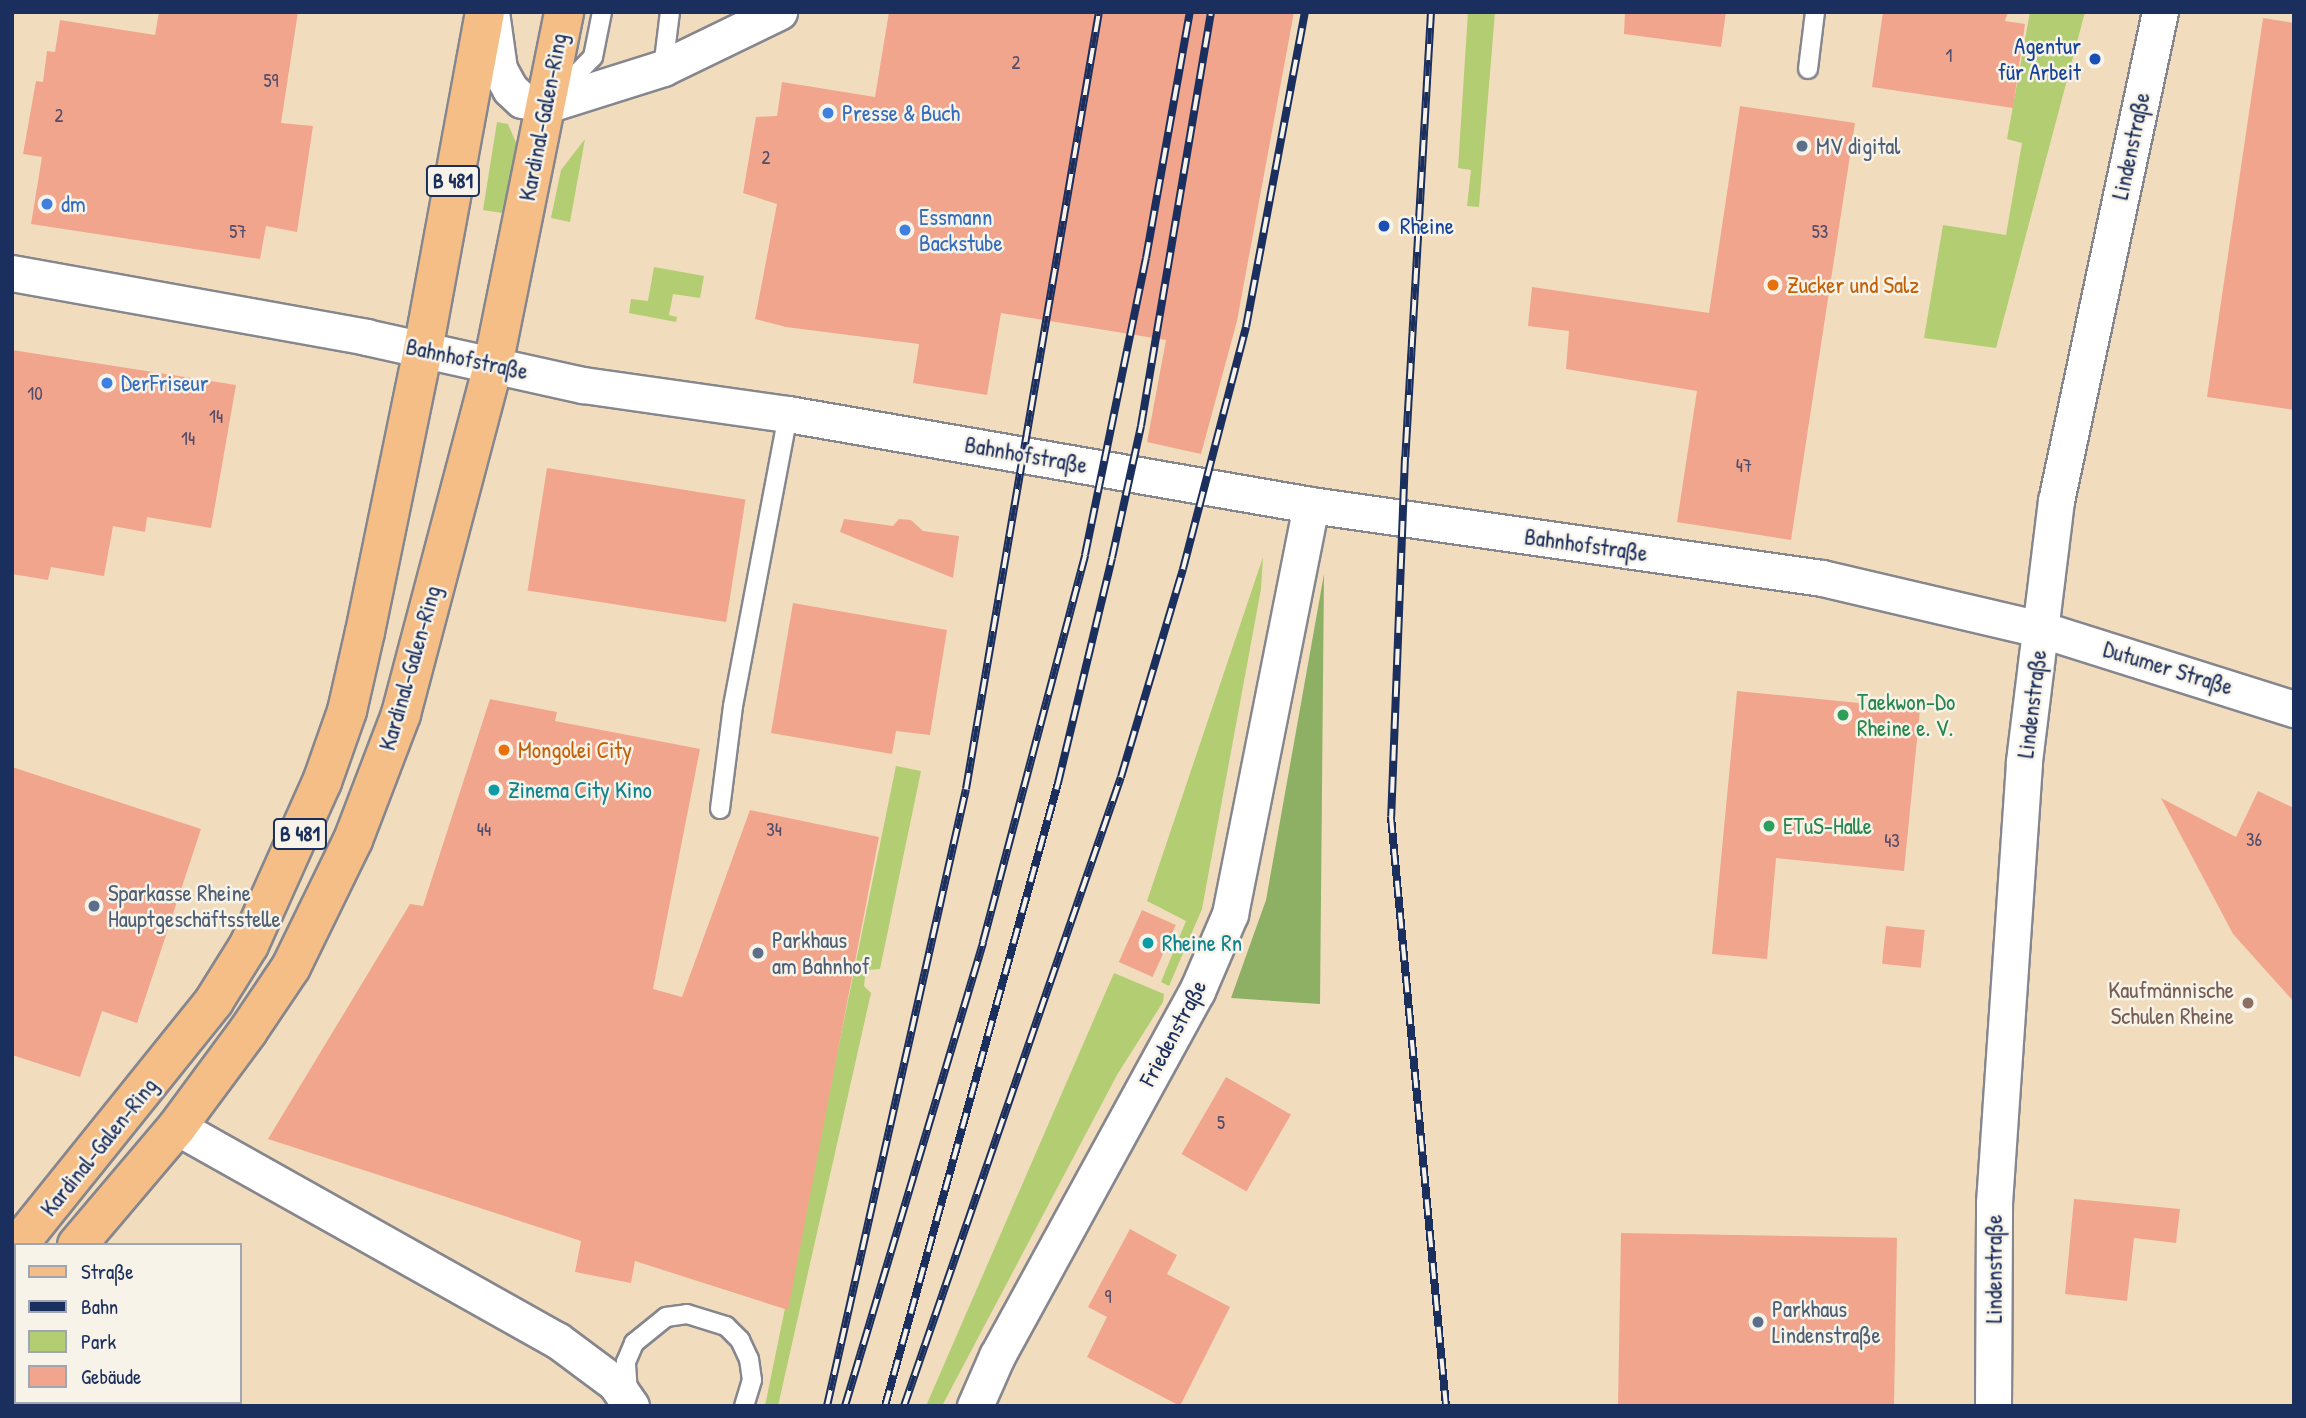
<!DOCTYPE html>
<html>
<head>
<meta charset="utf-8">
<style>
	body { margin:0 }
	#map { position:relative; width:2306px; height:1418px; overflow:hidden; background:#f1ddbd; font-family:"Patrick Hand",sans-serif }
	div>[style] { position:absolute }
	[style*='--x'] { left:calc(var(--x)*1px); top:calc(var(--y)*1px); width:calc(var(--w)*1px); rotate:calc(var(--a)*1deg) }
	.green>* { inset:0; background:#b3cd73 }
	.forest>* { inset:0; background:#8eb065 }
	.building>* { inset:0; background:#f2a58d; transform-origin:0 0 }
	.roads { filter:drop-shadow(2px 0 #86868e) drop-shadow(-2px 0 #86868e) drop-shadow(0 2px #86868e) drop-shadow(0 -2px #86868e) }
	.service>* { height:18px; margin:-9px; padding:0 9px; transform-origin:9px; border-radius:9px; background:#fff }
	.minor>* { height:35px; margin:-17.5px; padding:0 17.5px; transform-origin:17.5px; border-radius:17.5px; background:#fff }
	.primary>* { height:38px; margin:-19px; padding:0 19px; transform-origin:19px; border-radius:19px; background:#f6be87 }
	.rail>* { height:8px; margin-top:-4px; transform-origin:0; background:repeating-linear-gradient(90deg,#f7f3e8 0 16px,#1b2f5e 0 32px); box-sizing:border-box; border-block:2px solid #1b2f5e }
	.dots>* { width:19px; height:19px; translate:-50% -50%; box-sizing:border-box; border:4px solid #f7f3e8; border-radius:50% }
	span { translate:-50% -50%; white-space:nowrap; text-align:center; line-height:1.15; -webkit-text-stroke:5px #f7f3e8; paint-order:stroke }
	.number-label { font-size:19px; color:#514c6a }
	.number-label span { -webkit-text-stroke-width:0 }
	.shield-label span { padding:2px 5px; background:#f7f3e8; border:2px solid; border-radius:5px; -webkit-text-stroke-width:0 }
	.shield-label { font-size:21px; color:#1b2f5e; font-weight:700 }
	.transit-label { font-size:23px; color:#164399 }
	.right { translate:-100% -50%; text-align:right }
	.left { translate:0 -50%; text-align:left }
	.shop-label { font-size:23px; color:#366cbe }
	.street-label { font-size:23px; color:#1b2f5e }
	.service-label { font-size:23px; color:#4e5e75 }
	.food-label { font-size:23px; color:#c56008 }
	.leisure-label { font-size:23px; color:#27864d }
	.culture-label { font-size:23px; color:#0d838f }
	.education-label { font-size:23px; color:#785e54 }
	.frame { position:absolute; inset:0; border:14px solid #1b2f5e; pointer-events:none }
	.legend { position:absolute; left:14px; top:1243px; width:228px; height:161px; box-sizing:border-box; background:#f7f3e8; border:2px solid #9fa5b1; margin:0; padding:9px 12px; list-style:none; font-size:21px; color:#1b2f5e }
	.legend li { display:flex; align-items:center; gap:14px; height:35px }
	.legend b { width:35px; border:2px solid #9fa5b1 }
</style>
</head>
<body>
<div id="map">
	<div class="green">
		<i style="clip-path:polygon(1468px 12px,1495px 12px,1479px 207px,1467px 206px,1471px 170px,1458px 168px)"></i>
		<i style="clip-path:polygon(2030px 12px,2085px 12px,1996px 348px,1924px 338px,1943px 225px,2006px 235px,2022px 143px,2007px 139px)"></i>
		<i style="clip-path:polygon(497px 122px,508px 124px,517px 145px,502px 213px,483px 210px)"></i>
		<i style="clip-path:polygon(585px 139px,570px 222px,551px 218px,561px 170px)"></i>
		<i style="clip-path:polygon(654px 267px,704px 276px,700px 298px,673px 294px,669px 315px,677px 317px,676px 322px,629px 313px,631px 299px,648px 301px)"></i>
		<i style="clip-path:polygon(1263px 557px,1261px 589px,1202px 909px,1169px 986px,1161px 982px,1186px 921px,1147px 901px)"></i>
		<i style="clip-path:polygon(896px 766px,921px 771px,880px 969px,866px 970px,864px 986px,871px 993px,778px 1406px,765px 1406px)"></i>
		<i style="clip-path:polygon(1114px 973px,1164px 994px,1163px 1002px,1117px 1075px,942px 1406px,926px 1406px)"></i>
	</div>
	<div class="forest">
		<i style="clip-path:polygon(1324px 574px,1320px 1004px,1231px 998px,1266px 900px)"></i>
	</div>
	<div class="building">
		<i style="clip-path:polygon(159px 12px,298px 12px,281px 123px,313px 126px,297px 232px,266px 226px,260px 259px,31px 224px,42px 157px,23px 154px,36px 81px,43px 82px,47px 51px,55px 52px,60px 20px,155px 35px)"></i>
		<i style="clip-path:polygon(889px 12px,1294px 12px,1237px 321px,1201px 454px,1147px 442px,1166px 340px,1001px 313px,987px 395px,913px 383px,919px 344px,786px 327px,755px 319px,777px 204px,743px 193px,756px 117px,777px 116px,782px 82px,875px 97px)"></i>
		<i style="clip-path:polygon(1625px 12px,1726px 12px,1721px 47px,1624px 34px)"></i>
		<i style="clip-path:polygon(1883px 12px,2008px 12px,2005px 21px,2025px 24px,2013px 108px,1872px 87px)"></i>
		<i style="clip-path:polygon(2263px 18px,2294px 23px,2294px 410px,2207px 397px)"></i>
		<i style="clip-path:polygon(1740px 106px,1855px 123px,1791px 540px,1677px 522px,1697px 391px,1566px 369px,1569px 331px,1528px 326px,1532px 287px,1709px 313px)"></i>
		<i style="clip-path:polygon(12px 350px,236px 385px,211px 528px,147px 517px,145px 532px,113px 526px,104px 576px,51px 567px,48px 580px,12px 574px)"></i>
		<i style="left:547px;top:468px;width:201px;height:124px;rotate:9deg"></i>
		<i style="clip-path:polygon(844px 519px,893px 526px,899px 519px,911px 520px,923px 531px,959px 536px,953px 578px,840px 532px)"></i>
		<i style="clip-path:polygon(793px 603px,947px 630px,930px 735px,896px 731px,892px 754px,771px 733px)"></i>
		<i style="clip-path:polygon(1737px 691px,1920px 709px,1904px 871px,1776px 858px,1767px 959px,1712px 954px)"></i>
		<i style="clip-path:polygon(490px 699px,557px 712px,555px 721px,700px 749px,653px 989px,682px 997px,750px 810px,879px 837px,788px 1310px,635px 1261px,631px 1283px,575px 1272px,581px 1241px,268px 1139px,410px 904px,423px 906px)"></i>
		<i style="clip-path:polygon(12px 767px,201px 829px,137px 1023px,102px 1011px,80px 1077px,12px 1055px)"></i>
		<i style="clip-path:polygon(2258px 791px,2294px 808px,2294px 1002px,2233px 934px,2161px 798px,2236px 837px)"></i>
		<i style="left:1142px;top:910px;width:37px;height:57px;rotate:24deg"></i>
		<i style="left:1886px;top:926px;width:39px;height:38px;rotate:6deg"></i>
		<i style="left:1226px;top:1077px;width:75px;height:89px;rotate:30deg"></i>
		<i style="clip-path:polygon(2074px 1199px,2180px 1209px,2176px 1243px,2134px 1238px,2127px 1301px,2065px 1294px)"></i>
		<i style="clip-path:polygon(1130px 1229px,1177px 1255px,1167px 1274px,1230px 1307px,1180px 1406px,1087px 1357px,1107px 1317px,1088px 1307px)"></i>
		<i style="left:1621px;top:1233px;width:276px;height:173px;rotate:1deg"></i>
	</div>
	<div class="roads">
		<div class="service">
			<i style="--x:663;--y:68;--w:56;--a:-82.9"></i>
			<i style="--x:1808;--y:69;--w:57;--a:-83"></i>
			<i style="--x:556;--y:95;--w:53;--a:-45.8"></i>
			<i style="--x:593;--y:57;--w:46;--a:-78.7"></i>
			<i style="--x:720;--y:809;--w:104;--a:-82.8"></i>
			<i style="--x:733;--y:706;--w:297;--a:-79.3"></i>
			<i style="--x:628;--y:1393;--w:31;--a:-94"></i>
			<i style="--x:626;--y:1362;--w:21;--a:-67"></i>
			<i style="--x:634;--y:1343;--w:41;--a:-39.1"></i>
			<i style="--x:666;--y:1317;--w:21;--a:-8"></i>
			<i style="--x:687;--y:1314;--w:41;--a:17.1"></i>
			<i style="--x:726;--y:1326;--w:20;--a:45"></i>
			<i style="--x:740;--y:1340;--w:21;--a:65"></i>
			<i style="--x:749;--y:1359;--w:21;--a:82"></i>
			<i style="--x:752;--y:1380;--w:27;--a:107"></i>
		</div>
		<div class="minor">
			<i style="--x:491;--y:12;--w:58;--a:82"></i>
			<i style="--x:499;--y:69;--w:23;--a:61"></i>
			<i style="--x:510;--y:89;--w:16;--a:43"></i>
			<i style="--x:522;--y:100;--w:25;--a:12"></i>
			<i style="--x:546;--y:105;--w:123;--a:-17.5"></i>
			<i style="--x:663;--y:68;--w:129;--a:-25.8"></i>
			<i style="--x:12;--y:273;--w:360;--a:10.2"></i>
			<i style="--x:366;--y:337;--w:222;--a:12.5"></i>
			<i style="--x:583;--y:385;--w:207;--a:8.1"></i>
			<i style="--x:788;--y:414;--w:531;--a:9.87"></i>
			<i style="--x:1311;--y:505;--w:516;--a:8.13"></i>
			<i style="--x:1822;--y:578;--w:224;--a:13.2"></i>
			<i style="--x:2040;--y:629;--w:266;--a:17.5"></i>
			<i style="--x:177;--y:1127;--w:436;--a:29.3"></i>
			<i style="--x:557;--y:1340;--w:72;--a:36.6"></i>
			<i style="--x:615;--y:1383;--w:28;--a:55"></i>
			<i style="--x:975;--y:1406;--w:55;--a:-66.3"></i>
			<i style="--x:997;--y:1356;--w:416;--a:-61.3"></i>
			<i style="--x:1197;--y:991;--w:84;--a:-66.8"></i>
			<i style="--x:1230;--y:914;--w:417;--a:-78.8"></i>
			<i style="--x:1993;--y:1406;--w:203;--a:-89.7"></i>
			<i style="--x:1994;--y:1203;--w:443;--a:-86.1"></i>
			<i style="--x:2024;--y:761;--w:262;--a:-83"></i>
			<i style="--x:2056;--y:501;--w:500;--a:-78"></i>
		</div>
		<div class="primary">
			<i style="--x:18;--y:1245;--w:313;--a:-51.2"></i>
			<i style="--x:214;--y:1001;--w:66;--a:-58"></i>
			<i style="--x:249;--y:945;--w:179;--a:-65.9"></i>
			<i style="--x:322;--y:782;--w:75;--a:-70.6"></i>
			<i style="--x:347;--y:711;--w:81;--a:-77.2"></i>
			<i style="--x:365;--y:632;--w:288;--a:-78.4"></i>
			<i style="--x:423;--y:350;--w:344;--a:-79.6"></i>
			<i style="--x:77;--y:1245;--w:155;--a:-49.7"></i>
			<i style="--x:177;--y:1127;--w:119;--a:-53.5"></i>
			<i style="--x:248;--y:1031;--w:77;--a:-56.1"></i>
			<i style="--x:291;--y:967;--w:141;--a:-64"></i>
			<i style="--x:353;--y:840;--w:135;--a:-69.1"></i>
			<i style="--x:401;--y:714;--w:361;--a:-75.2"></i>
			<i style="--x:493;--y:365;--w:360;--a:-78.6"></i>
			<i style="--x:12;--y:1330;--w:6;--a:-45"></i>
		</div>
	</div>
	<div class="rail">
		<i style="--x:1431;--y:12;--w:446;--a:93.3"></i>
		<i style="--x:1405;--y:457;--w:360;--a:92.2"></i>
		<i style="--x:1391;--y:817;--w:592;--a:84.67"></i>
		<i style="--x:827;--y:1406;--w:632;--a:-77.3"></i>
		<i style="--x:966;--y:789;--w:788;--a:-80.29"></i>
		<i style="--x:845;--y:1406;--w:484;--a:-73.4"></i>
		<i style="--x:983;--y:942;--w:400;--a:-75.2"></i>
		<i style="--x:1085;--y:555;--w:303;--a:-78.4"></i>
		<i style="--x:1146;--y:258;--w:250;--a:-79.9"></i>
		<i style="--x:885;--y:1406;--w:647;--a:-74.48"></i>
		<i style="--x:1058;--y:783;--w:231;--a:-76.5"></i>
		<i style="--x:1112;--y:558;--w:135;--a:-77.6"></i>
		<i style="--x:1141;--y:426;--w:420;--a:-80.4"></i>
		<i style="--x:904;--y:1406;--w:665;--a:-70.97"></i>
		<i style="--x:1121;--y:777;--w:217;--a:-73.4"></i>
		<i style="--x:1183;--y:569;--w:250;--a:-75.4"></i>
		<i style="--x:1246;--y:327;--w:320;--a:-79.4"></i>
	</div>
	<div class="dots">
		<i style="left:2095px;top:59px;background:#1a4fb4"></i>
		<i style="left:828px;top:113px;background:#3f7fe0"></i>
		<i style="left:1802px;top:146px;background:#5c6f8a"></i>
		<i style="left:47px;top:204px;background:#3f7fe0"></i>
		<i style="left:1384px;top:226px;background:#1a4fb4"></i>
		<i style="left:905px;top:230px;background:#3f7fe0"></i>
		<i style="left:1773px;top:285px;background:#e8710a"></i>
		<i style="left:107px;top:383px;background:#3f7fe0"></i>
		<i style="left:1843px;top:715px;background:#2e9e5b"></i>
		<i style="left:504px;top:750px;background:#e8710a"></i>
		<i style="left:494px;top:790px;background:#0f9aa8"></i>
		<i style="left:1769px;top:826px;background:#2e9e5b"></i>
		<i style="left:94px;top:906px;background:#5c6f8a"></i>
		<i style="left:1148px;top:943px;background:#0f9aa8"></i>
		<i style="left:758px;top:953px;background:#5c6f8a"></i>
		<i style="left:2248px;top:1003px;background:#8d6e63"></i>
		<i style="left:1758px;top:1322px;background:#5c6f8a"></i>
	</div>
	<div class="number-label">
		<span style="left:1949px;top:56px">1</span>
		<span style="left:1016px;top:63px">2</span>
		<span style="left:271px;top:81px">59</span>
		<span style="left:59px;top:116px">2</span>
		<span style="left:766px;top:158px">2</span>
		<span style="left:238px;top:232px">57</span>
		<span style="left:1820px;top:232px">53</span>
		<span style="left:35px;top:394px">10</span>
		<span style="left:216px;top:417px">14</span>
		<span style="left:188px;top:439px">14</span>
		<span style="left:1744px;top:466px">47</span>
		<span style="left:484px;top:830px">44</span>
		<span style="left:774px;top:830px">34</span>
		<span style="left:2254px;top:840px">36</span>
		<span style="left:1892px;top:841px">43</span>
		<span style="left:1221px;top:1123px">5</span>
		<span style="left:1108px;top:1297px">9</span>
	</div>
	<div class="shield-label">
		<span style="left:453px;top:181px">B 481</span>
		<span style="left:300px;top:834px">B 481</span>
	</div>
	<div class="transit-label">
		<span class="right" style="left:2081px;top:59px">Agentur<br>für Arbeit</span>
		<span class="left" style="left:1400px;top:226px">Rheine</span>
	</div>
	<div class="shop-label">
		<span class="left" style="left:842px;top:113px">Presse &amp; Buch</span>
		<span class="left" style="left:61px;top:204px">dm</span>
		<span class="left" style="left:919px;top:230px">Essmann<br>Backstube</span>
		<span class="left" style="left:121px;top:383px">DerFriseur</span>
	</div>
	<div class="street-label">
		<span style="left:543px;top:117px;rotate:-79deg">Kardinal-Galen-Ring</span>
		<span style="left:2131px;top:146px;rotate:-78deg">Lindenstraße</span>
		<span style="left:467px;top:359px;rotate:12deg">Bahnhofstraße</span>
		<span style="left:1026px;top:455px;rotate:10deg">Bahnhofstraße</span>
		<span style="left:1586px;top:545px;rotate:8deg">Bahnhofstraße</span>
		<span style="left:410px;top:668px;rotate:-74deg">Kardinal-Galen-Ring</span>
		<span style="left:2168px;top:668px;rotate:17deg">Dutumer Straße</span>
		<span style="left:2032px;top:704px;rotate:-83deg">Lindenstraße</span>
		<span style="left:1173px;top:1033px;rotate:-62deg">Friedenstraße</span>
		<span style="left:99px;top:1147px;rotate:-51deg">Kardinal-Galen-Ring</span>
		<span style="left:1994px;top:1269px;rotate:-90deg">Lindenstraße</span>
	</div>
	<div class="service-label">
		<span class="left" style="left:1816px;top:146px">MV digital</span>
		<span class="left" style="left:108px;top:906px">Sparkasse Rheine<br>Hauptgeschäftsstelle</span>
		<span class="left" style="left:772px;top:953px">Parkhaus<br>am Bahnhof</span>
		<span class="left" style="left:1772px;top:1322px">Parkhaus<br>Lindenstraße</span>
	</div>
	<div class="food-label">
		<span class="left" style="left:1787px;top:285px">Zucker und Salz</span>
		<span class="left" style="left:518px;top:750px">Mongolei City</span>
	</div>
	<div class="leisure-label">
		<span class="left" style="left:1857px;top:715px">Taekwon-Do<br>Rheine e. V.</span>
		<span class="left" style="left:1783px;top:826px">ETuS-Halle</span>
	</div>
	<div class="culture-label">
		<span class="left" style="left:508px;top:790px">Zinema City Kino</span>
		<span class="left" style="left:1162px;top:943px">Rheine Rn</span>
	</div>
	<div class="education-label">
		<span class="right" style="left:2234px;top:1003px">Kaufmännische<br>Schulen Rheine</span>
	</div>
	<div class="frame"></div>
	<ul class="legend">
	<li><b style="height:9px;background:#f6be87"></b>Straße</li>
	<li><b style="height:9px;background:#1b2f5e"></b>Bahn</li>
	<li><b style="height:19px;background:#b3cd73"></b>Park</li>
	<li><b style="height:19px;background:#f2a58d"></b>Gebäude</li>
	</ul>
</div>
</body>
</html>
